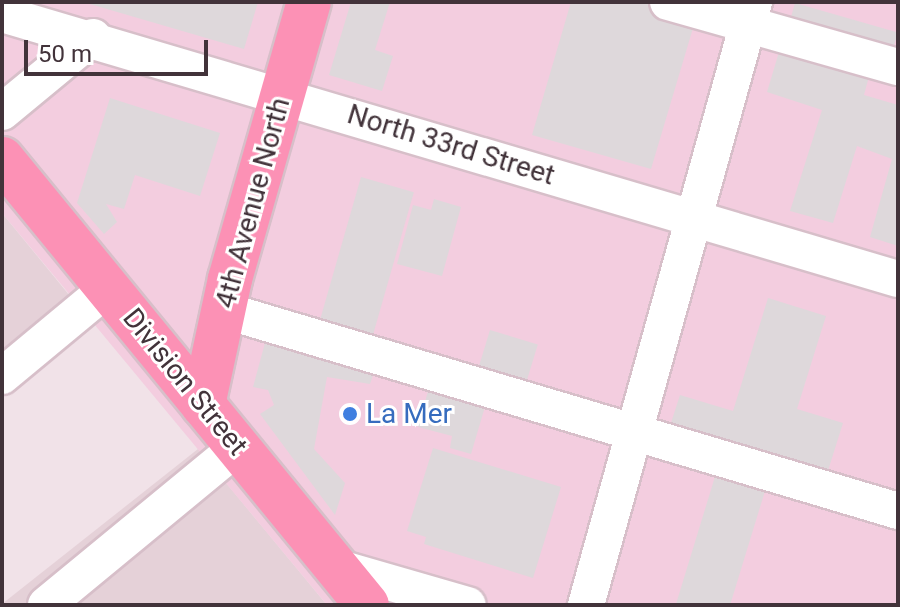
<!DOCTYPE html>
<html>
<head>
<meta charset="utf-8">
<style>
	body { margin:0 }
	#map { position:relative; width:900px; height:607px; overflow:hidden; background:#f1e2e8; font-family:Roboto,sans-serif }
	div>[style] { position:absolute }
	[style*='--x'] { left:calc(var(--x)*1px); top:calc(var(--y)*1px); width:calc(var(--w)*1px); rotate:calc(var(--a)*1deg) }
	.residential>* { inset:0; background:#e5d1d8 }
	.commercial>* { inset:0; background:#f3cddf }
	.parking>* { inset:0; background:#ded8db; transform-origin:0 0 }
	.roads { filter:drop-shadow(2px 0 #d7bfc9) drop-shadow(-2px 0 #d7bfc9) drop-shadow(0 2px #d7bfc9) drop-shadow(0 -2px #d7bfc9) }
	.minor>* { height:36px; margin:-18px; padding:0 18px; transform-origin:18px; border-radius:18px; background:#fff }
	.major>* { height:44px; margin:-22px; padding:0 22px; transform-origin:22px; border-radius:22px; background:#fc91b5 }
	.dots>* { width:22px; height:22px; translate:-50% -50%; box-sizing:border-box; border:4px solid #fff; border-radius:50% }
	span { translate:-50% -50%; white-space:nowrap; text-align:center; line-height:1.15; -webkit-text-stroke:6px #fff; paint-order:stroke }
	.street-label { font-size:28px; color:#42333a }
	.shop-label { font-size:28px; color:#366cbe }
	.left { translate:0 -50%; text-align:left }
	.frame { position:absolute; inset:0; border:4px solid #42333a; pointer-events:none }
	.scale { position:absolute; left:24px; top:40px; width:184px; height:36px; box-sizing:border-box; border:4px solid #42333a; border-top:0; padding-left:10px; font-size:24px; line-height:28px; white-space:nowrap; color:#42333a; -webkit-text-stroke:6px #fff; paint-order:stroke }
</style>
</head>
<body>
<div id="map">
	<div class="residential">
		<i style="clip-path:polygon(2px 213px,79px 307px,2px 370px)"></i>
		<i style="clip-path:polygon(198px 449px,327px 605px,2px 605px,2px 604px)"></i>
	</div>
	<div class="commercial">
		<i style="clip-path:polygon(2px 2px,898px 2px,898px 605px,327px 605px,2px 213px)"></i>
	</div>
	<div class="parking">
		<i style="clip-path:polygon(83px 2px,258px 2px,244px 49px)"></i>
		<i style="clip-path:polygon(351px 2px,390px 2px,375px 50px,393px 56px,382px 91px,329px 75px)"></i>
		<i style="clip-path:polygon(571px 2px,642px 2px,696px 18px,651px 169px,532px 135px)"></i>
		<i style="left:795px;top:3px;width:107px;height:26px;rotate:16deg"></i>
		<i style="clip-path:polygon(782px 42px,871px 69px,864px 95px,898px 105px,898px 246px,870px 237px,892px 159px,857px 146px,833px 223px,790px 211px,822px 110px,767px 92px)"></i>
		<i style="clip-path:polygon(110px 98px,220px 133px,200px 196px,135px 175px,124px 209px,106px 204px,117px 222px,104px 234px,77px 203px)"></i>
		<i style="left:361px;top:177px;width:55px;height:154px;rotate:16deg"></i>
		<i style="clip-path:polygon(434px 199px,461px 207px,442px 276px,397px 264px,413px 205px,431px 210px)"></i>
		<i style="clip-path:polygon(768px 298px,826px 316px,797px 409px,843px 423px,826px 477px,669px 429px,680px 395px,733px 411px)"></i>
		<i style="left:490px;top:330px;width:50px;height:46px;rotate:17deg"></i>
		<i style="clip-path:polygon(268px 332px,377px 364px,370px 384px,327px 377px,314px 449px,345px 483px,335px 515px,260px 414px,274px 405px,268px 390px,253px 387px)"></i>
		<i style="clip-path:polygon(430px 384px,487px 400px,471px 454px,450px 448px,452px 436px,418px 427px)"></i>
		<i style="clip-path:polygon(433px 448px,561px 487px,533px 578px,424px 544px,426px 537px,407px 531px)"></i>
		<i style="left:717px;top:470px;width:52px;height:141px;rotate:17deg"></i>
	</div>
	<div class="roads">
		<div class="minor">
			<i style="--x:668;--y:2;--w:239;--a:15.8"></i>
			<i style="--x:2;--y:14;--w:934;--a:16.48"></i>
			<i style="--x:2;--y:112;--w:118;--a:-39.5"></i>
			<i style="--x:223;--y:310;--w:704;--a:16.58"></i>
			<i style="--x:2;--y:376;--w:138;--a:-39.7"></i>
			<i style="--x:336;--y:567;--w:137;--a:16.1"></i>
			<i style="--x:46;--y:605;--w:249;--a:-39.5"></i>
			<i style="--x:586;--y:605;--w:626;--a:-74.43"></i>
		</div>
		<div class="major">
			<i style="--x:2;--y:159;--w:576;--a:50.7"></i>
			<i style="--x:203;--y:405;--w:129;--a:-77.9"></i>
			<i style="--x:230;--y:279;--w:288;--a:-74.1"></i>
		</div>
	</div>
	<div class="dots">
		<i style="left:350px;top:414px;background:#3f7fe0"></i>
	</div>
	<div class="street-label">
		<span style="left:451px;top:145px;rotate:17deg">North 33rd Street</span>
		<span style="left:253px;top:203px;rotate:-75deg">4th Avenue North</span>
		<span style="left:185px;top:382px;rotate:51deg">Division Street</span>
	</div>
	<div class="shop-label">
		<span class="left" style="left:366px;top:414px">La Mer</span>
	</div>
	<div class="frame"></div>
	<div class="scale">50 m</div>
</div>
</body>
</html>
